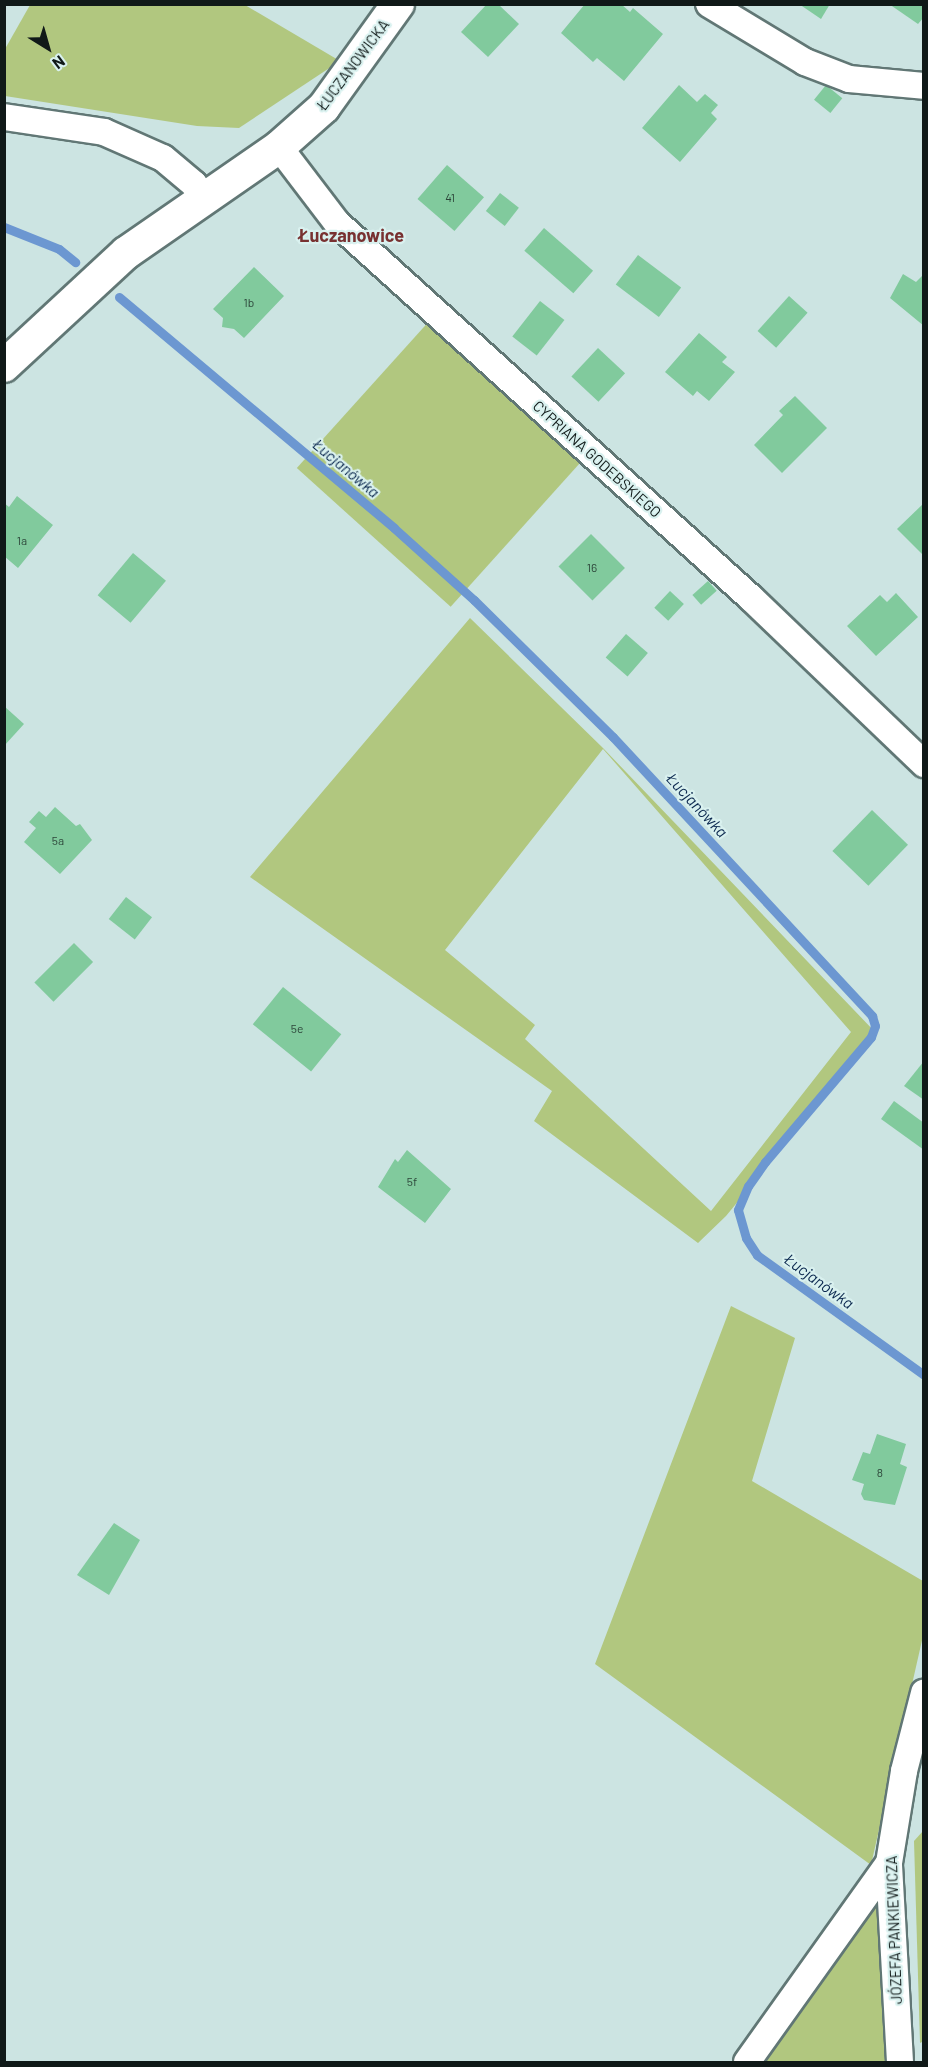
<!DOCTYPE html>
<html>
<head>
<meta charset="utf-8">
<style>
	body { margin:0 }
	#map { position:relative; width:928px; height:2067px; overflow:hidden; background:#cce4e2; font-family:Barlow,sans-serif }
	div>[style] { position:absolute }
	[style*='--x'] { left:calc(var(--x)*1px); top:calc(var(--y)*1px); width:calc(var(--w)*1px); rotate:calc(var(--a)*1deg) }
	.green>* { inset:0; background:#b1c77f; transform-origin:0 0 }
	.stream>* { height:9px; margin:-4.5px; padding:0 4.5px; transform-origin:4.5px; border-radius:4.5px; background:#6c97d1 }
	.building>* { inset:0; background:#81ca9d; transform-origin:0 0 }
	.roads { filter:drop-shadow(2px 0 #617775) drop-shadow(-2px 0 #617775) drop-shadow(0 2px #617775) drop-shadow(0 -2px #617775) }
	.minor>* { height:26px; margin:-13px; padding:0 13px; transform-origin:13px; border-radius:13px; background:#fff }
	.tertiary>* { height:32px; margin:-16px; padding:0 16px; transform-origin:16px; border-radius:16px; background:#fff }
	span { translate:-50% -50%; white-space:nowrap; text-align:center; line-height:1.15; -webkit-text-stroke:4.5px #d9f1ef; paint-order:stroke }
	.number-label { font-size:12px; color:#2c4539 }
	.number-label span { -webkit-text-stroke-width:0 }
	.street-label { font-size:15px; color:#101918 }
	.water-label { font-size:16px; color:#0c294f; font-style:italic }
	.quarter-label { font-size:18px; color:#783131; font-weight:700 }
	.frame { position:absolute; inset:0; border:6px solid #101918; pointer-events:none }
	.north { position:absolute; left:18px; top:18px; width:60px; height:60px; -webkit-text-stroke:4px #d9f1ef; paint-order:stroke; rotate:143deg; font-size:16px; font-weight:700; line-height:24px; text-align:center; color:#101918 }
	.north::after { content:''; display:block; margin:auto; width:21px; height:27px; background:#101918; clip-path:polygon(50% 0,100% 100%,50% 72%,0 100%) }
</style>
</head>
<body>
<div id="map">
	<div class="green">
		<i style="clip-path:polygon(30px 5px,245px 5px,340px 61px,239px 128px,197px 126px,5px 96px,5px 49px)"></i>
		<i style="left:432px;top:318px;width:207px;height:202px;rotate:42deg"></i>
		<i style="clip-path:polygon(evenodd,470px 618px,603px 748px,876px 1033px,726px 1216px,698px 1243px,534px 1121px,552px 1091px,250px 877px,470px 618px,603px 749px,851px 1032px,711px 1211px,525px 1039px,535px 1025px,445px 950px,603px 749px)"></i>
		<i style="clip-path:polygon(731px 1306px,795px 1338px,752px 1481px,923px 1581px,923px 1636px,871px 1865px,595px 1664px)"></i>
		<i style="clip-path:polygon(923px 1831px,924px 2041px,920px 2043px,914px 1841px)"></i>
		<i style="clip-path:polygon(878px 1891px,888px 2062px,757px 2062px)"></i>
	</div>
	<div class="stream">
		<i style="--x:4;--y:227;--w:59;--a:21.8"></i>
		<i style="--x:59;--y:249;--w:21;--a:39"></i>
		<i style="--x:119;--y:297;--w:359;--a:40"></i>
		<i style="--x:394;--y:528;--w:108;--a:42"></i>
		<i style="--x:474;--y:600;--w:195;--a:44.6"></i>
		<i style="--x:613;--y:737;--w:381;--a:47.1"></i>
		<i style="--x:872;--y:1016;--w:10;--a:73"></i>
		<i style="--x:875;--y:1026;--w:12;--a:110"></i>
		<i style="--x:871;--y:1037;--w:164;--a:130.3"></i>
		<i style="--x:765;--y:1162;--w:29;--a:125"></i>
		<i style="--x:748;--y:1186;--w:26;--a:113"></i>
		<i style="--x:738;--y:1210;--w:29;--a:74"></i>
		<i style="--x:746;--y:1238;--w:20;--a:57"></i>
		<i style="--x:757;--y:1255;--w:206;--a:35.7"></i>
	</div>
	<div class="building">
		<i style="clip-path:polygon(487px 4px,498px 4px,519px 24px,488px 57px,461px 32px)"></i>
		<i style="clip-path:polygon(585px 4px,621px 4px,630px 12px,633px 8px,663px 34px,624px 81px,597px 58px,593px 62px,561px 33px)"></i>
		<i style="clip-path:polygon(799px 4px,830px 4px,821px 19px)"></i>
		<i style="clip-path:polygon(889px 4px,924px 4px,924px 17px,918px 24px)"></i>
		<i style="clip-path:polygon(679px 85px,697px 102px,705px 94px,718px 105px,711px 113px,717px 119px,680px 162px,642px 128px)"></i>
		<i style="left:826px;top:85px;width:21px;height:19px;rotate:39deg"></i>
		<i style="left:447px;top:165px;width:49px;height:45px;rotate:41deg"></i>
		<i style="left:500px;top:193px;width:24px;height:23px;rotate:38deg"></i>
		<i style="left:544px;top:228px;width:65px;height:30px;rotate:41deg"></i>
		<i style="left:638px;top:255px;width:54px;height:37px;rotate:37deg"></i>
		<i style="clip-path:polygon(254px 267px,284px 296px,244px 338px,234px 329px,222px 327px,223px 318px,213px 309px)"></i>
		<i style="clip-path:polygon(903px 274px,916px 282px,924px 274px,924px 326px,890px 298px)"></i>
		<i style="left:789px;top:296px;width:25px;height:47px;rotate:42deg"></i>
		<i style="left:540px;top:301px;width:31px;height:45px;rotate:38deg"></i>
		<i style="clip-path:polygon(699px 333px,727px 357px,722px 362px,735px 372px,709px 401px,697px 391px,693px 396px,665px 372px)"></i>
		<i style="left:598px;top:348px;width:37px;height:39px;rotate:43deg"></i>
		<i style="clip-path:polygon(795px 396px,827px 428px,782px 473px,754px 445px,783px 415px,779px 411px)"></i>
		<i style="clip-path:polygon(17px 496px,53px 525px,18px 568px,4px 556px,4px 503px,9px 507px)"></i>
		<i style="clip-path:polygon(924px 503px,924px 556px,897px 529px)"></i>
		<i style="left:591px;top:534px;width:48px;height:46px;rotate:45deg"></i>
		<i style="left:133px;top:553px;width:43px;height:55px;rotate:40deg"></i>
		<i style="left:708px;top:581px;width:13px;height:21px;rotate:48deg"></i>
		<i style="left:670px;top:591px;width:19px;height:23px;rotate:43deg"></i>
		<i style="clip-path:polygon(896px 593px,918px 617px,876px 656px,847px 626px,880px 595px,887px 602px)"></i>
		<i style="left:626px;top:634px;width:29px;height:31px;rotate:41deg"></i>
		<i style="clip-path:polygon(4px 706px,24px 724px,4px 746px)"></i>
		<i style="clip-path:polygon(55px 807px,76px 826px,80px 824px,92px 840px,60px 874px,24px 842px,36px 828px,29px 822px,39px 811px,46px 817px)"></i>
		<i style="left:872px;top:810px;width:50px;height:57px;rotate:44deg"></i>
		<i style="left:126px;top:897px;width:33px;height:28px;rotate:38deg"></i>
		<i style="left:74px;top:943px;width:27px;height:56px;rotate:45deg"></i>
		<i style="left:283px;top:987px;width:75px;height:48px;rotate:39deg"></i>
		<i style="clip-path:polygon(924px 1061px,924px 1100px,904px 1086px)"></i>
		<i style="clip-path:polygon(894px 1101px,924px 1123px,924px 1150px,881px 1119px)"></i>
		<i style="clip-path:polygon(407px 1150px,451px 1189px,425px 1223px,378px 1187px,395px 1159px,398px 1162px)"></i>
		<i style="clip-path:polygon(877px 1434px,906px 1444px,900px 1464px,907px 1467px,895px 1505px,864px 1500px,861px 1494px,864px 1484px,852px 1480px,863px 1452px,870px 1454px)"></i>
		<i style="clip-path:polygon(114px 1523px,140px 1540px,109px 1595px,77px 1575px)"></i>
	</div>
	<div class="roads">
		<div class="minor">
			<i style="--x:709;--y:4;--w:112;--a:31.1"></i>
			<i style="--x:805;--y:62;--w:47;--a:21.1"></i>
			<i style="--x:849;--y:79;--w:75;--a:5.3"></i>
			<i style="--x:4;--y:117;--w:101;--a:8.5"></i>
			<i style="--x:104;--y:132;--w:64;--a:23.8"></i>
			<i style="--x:163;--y:158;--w:40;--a:40"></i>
			<i style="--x:194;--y:184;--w:16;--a:60"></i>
			<i style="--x:279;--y:147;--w:96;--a:52.7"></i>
			<i style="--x:337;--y:223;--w:559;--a:42.17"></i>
			<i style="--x:751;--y:598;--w:240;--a:43.8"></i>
			<i style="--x:747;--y:2062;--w:244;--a:-54.5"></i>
			<i style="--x:900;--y:2062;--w:199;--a:-93.2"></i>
			<i style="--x:889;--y:1863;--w:93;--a:-80.7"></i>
			<i style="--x:904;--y:1771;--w:81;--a:-75.6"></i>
		</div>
		<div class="tertiary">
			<i style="--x:4;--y:366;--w:166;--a:-42.8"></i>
			<i style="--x:126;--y:253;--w:186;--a:-34.7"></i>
			<i style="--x:279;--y:147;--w:60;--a:-41.6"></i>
			<i style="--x:324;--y:107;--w:127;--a:-54.3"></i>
		</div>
	</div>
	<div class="number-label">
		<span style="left:450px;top:198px">41</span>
		<span style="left:249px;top:303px">1b</span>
		<span style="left:22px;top:541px">1a</span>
		<span style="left:592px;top:568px">16</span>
		<span style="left:58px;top:841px">5a</span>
		<span style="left:297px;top:1029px">5e</span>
		<span style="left:412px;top:1182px">5f</span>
		<span style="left:880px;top:1473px">8</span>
	</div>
	<div class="street-label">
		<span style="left:353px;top:65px;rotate:-53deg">ŁUCZANOWICKA</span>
		<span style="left:597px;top:459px;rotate:42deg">CYPRIANA GODEBSKIEGO</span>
		<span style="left:894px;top:1930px;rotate:-92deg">JÓZEFA PANKIEWICZA</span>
	</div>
	<div class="water-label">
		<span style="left:346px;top:468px;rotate:40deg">Łucjanówka</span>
		<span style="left:697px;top:805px;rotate:47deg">Łucjanówka</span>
		<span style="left:819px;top:1281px;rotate:36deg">Łucjanówka</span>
	</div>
	<div class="quarter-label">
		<span style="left:351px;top:235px">Łuczanowice</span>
	</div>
	<div class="frame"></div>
	<div class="north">N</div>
</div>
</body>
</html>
